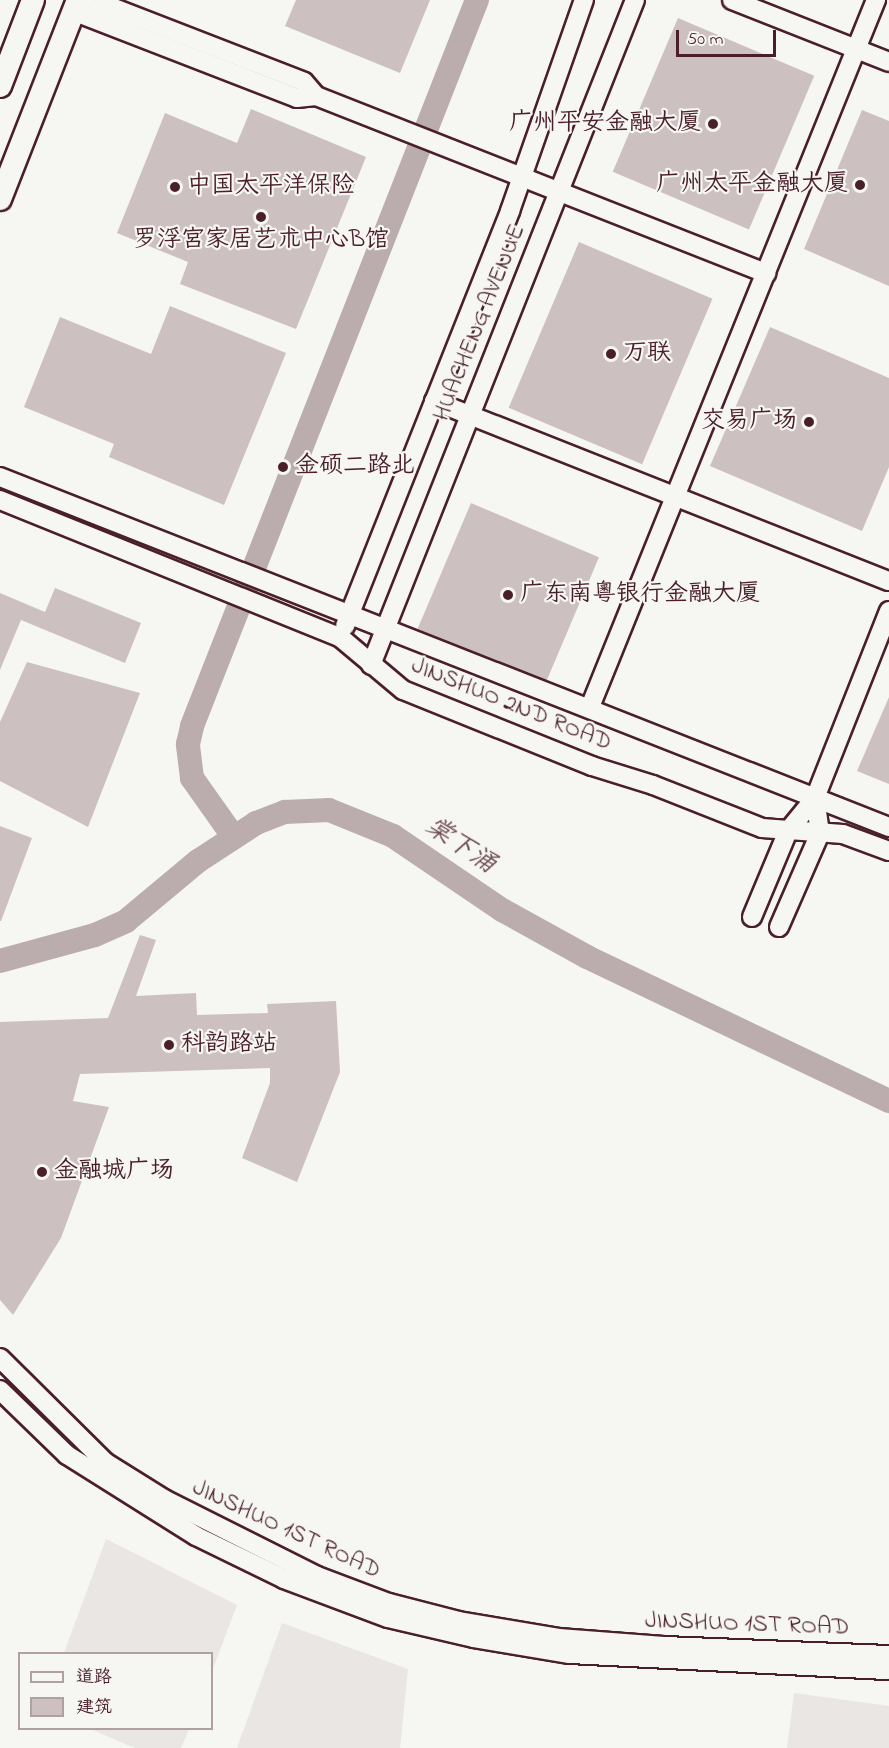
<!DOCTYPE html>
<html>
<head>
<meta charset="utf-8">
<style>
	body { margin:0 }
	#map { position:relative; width:889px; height:1748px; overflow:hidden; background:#f6f6f2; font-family:"Indie Flower","LXGW WenKai TC",sans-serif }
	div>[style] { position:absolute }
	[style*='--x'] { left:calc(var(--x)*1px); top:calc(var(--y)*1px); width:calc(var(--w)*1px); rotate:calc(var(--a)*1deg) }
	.built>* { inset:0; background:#e9e6e3 }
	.river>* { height:24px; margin:-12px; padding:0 12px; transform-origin:12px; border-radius:12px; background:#bbadae }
	.building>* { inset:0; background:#ccc1c0; transform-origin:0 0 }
	.roads { filter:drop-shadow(2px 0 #4a1f2b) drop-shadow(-2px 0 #4a1f2b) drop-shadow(0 2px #4a1f2b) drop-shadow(0 -2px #4a1f2b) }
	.minor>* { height:18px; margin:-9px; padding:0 9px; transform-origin:9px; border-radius:9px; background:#f6f6f2 }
	.major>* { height:22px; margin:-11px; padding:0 11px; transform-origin:11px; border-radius:11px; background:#f6f6f2 }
	.dots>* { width:16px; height:16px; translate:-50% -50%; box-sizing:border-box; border:3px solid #f6f6f2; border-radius:50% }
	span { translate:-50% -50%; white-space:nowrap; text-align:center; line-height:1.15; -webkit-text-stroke:4.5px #f6f6f2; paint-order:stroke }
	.poi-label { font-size:24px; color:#4a1f2b }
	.right { translate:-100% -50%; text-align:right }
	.left { translate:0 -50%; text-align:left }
	.street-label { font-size:24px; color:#4a1f2b }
	.water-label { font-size:26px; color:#6c4a52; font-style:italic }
	.legend { position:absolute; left:18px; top:1652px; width:195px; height:78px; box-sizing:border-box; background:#f6f6f2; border:2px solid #b1a0a2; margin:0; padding:8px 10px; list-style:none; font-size:18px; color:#4a1f2b }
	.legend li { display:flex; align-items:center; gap:12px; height:30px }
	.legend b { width:30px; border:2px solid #b1a0a2 }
	.scale { position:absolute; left:676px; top:30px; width:100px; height:27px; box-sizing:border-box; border:3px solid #4a1f2b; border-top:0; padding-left:8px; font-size:18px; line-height:21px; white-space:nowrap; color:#4a1f2b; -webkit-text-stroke:4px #f6f6f2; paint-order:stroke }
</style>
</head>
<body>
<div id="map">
	<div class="built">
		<i style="clip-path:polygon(106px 1539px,237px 1605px,212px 1671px,212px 1654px,64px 1653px)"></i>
		<i style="clip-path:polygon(282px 1623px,408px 1669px,400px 1748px,237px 1748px)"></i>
		<i style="clip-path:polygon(794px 1693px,889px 1706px,889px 1748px,787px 1748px)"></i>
		<i style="clip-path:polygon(90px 1729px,189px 1729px,181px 1748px,135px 1748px)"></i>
	</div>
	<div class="river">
		<i style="--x:233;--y:836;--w:71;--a:-125.3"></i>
		<i style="--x:192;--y:778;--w:34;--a:-97"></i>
		<i style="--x:188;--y:744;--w:18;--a:-77"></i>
		<i style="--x:192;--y:726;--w:780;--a:-68.57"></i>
		<i style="--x:0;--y:961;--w:98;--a:-15.3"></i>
		<i style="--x:95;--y:935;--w:34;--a:-24"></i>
		<i style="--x:126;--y:921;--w:94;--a:-39.8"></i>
		<i style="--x:198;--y:861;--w:69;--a:-33.2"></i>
		<i style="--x:256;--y:823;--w:31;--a:-21"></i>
		<i style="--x:285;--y:812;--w:44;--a:-2.6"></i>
		<i style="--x:329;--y:810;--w:69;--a:22.1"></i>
		<i style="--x:393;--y:836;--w:132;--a:34.2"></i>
		<i style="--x:502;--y:910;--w:97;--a:28.9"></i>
		<i style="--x:587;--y:957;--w:335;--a:25.5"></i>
	</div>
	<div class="building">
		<i style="clip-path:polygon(296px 0,430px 0,400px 73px,285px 26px)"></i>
		<i style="left:678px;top:18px;width:148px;height:167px;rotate:23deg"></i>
		<i style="clip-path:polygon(251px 109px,366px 157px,296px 329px,180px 284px,188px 262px,117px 233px,165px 113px,237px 143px)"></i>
		<i style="clip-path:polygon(862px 110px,889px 121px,889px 286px,804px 249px)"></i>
		<i style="left:579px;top:242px;width:145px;height:180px;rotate:23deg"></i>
		<i style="clip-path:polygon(170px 306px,286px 353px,224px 505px,109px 457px,114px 444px,24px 407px,60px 317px,151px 354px)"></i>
		<i style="clip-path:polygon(770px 327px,889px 378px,889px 467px,862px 531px,710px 466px)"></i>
		<i style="left:471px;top:503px;width:139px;height:137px;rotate:23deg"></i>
		<i style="clip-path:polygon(55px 588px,141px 623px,125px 663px,21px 620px,0 670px,0 593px,45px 612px)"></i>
		<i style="clip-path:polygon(27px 662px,140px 693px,88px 827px,0 781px,0 722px)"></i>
		<i style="clip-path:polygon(889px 697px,889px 784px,857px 771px)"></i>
		<i style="clip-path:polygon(0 826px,32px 838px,1px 921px,0 921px)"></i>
		<i style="clip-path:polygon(140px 935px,156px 940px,136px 996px,196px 993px,197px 1015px,268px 1013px,267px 1004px,336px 1001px,340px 1072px,297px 1182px,242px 1158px,270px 1083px,270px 1068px,80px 1074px,73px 1101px,109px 1107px,61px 1238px,13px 1315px,0 1300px,0 1022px,108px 1018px)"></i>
	</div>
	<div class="roads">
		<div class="minor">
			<i style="--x:93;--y:0;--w:226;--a:21.2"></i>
			<i style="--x:304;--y:82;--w:18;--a:49"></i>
			<i style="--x:316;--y:96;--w:484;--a:21.5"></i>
			<i style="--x:732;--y:0;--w:169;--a:21.5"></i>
			<i style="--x:73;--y:11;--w:240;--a:21.2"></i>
			<i style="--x:297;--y:98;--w:19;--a:-6"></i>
			<i style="--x:434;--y:401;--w:489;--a:21.6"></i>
			<i style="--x:0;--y:477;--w:955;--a:21.49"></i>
			<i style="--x:0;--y:500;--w:368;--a:22"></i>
			<i style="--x:341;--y:638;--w:81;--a:40"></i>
			<i style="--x:403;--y:690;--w:204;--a:21.9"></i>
			<i style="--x:592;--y:766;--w:64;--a:17.3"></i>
			<i style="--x:653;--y:785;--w:117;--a:21.5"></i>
			<i style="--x:762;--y:828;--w:81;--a:4.2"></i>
			<i style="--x:843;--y:834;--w:49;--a:20.3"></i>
			<i style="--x:345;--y:626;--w:447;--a:-68.3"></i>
			<i style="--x:510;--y:211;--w:224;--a:-70.7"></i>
			<i style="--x:371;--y:665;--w:715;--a:-68.35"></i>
			<i style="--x:590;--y:707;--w:763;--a:-67.98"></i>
			<i style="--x:752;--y:917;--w:93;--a:-67.3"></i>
			<i style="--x:788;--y:831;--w:43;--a:-50.7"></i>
			<i style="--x:815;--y:798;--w:201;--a:-68.4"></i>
			<i style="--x:779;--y:927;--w:103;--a:-66.4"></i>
			<i style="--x:820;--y:833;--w:35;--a:-98"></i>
			<i style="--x:0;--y:1358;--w:148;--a:44.7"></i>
			<i style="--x:105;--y:1462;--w:70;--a:32.1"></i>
			<i style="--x:164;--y:1499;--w:171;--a:26.7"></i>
			<i style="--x:317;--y:1576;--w:77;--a:20.6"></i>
			<i style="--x:389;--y:1603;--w:72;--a:14.4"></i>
			<i style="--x:459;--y:1621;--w:101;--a:9.6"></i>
			<i style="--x:559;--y:1638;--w:105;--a:4.4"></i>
			<i style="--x:664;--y:1646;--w:225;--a:2.3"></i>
			<i style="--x:0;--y:1390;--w:93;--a:44.1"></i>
			<i style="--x:67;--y:1455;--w:152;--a:32.1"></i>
			<i style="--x:196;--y:1536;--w:98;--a:26"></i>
			<i style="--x:284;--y:1579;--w:111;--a:20.6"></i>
			<i style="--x:388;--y:1618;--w:88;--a:13.1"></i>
			<i style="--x:474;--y:1638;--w:97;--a:9.5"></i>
			<i style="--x:570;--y:1654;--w:319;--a:2.9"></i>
		</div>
		<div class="major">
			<i style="--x:0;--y:86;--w:92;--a:-69"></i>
			<i style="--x:0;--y:199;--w:214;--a:-68.6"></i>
		</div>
	</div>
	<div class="dots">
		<i style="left:713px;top:124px;background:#4a1f2b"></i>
		<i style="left:860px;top:185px;background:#4a1f2b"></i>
		<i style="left:175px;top:187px;background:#4a1f2b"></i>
		<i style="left:261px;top:217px;background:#4a1f2b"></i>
		<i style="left:611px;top:354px;background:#4a1f2b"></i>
		<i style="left:809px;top:422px;background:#4a1f2b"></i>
		<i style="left:283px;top:467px;background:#4a1f2b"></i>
		<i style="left:508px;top:595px;background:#4a1f2b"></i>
		<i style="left:169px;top:1045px;background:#4a1f2b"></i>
		<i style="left:42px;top:1172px;background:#4a1f2b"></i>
	</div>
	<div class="poi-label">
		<span class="right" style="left:701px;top:124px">广州平安金融大厦</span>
		<span class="right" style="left:848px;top:185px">广州太平金融大厦</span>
		<span class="left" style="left:187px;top:187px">中国太平洋保险</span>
		<span style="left:261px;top:241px">罗浮宫家居艺术中心B馆</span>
		<span class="left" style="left:623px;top:354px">万联</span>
		<span class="right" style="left:797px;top:422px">交易广场</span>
		<span class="left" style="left:295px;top:467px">金硕二路北</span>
		<span class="left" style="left:520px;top:595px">广东南粤银行金融大厦</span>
		<span class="left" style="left:181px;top:1045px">科韵路站</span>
		<span class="left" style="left:54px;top:1172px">金融城广场</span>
	</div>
	<div class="street-label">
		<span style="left:480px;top:323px;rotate:-68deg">HUACHENG AVENUE</span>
		<span style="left:511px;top:705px;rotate:22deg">JINSHUO 2ND ROAD</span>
		<span style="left:286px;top:1530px;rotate:25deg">JINSHUO 1ST ROAD</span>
		<span style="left:747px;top:1625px;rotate:2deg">JINSHUO 1ST ROAD</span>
	</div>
	<div class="water-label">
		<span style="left:460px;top:847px;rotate:34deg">棠下涌</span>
	</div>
	<ul class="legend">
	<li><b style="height:8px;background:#f6f6f2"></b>道路</li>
	<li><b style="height:16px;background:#ccc1c0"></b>建筑</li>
	</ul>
	<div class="scale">50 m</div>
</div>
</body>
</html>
